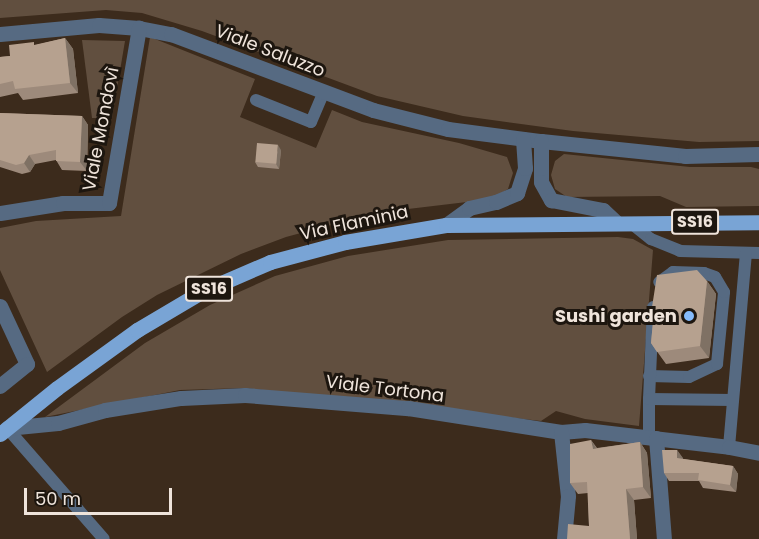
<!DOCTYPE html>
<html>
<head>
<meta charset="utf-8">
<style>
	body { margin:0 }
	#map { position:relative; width:759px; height:539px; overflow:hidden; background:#3c2b1c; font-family:Poppins,sans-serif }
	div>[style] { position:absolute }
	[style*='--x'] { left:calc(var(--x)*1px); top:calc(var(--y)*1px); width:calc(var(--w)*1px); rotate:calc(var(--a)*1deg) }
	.green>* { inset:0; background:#614f3f }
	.lane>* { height:12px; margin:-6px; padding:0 6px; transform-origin:6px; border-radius:6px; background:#566a82 }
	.street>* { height:15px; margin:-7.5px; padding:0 7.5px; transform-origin:7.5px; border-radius:7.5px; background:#566a82 }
	.primary>* { height:15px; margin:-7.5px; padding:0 7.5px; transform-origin:7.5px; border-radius:7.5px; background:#79a4d5 }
	.wall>* { inset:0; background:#9d8a7b }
	.shaded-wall>* { inset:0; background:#7f7164 }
	.building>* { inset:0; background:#b6a18f; transform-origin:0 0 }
	.dots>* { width:16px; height:16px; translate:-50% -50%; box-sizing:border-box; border:3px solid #1d160f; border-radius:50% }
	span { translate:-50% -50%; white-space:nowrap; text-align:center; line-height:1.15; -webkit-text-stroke:6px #1d160f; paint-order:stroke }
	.shield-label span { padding:2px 4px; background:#1d160f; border:2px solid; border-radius:4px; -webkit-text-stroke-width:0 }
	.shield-label { font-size:16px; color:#efe4db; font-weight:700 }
	.street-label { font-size:18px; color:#efe4db }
	.poi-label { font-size:18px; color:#efe4db; font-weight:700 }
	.right { translate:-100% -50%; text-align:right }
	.scale { position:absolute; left:24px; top:488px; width:148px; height:27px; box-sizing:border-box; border:3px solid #efe4db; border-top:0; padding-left:8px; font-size:18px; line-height:21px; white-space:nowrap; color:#efe4db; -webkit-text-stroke:4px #1d160f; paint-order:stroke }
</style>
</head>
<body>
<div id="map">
	<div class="green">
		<i style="clip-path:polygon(0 0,759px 0,759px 141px,699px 142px,573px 131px,463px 116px,377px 96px,202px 31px,142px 13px,106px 10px,0 18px)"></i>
		<i style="clip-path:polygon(150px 37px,255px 79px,240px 117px,316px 148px,332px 110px,362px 122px,459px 143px,507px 157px,513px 173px,508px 189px,492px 199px,408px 209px,327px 226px,286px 237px,241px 254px,157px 295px,122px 317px,47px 372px,0 270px,0 228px,36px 221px,121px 216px)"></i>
		<i style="clip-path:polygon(82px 40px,125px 41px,112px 118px,92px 118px)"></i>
		<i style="clip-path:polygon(564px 154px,690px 167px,751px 167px,759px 169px,759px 206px,686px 207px,660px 196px,567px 197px,555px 189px,551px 175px,555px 161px)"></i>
		<i style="clip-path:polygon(618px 237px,633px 239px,653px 250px,639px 426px,585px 419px,556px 411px,541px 421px,245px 388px,180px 390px,45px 417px,145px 343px,210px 305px,275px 276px,348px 256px,448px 240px)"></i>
	</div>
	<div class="lane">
		<i style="--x:256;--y:100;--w:59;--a:21.8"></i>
		<i style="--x:311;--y:122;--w:33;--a:-67"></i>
		<i style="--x:631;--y:223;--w:26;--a:39"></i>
		<i style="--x:651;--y:239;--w:31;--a:22"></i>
		<i style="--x:680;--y:251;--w:79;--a:1.5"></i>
		<i style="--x:649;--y:376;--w:40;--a:1.4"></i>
		<i style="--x:689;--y:377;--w:31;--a:-25"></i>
		<i style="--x:717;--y:364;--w:72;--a:-84.4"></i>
		<i style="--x:724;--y:292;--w:17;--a:-121"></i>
		<i style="--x:715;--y:277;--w:12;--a:-160"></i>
		<i style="--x:704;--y:273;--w:31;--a:-178"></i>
		<i style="--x:673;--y:272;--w:17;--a:144"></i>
		<i style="--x:649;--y:399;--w:92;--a:-87.5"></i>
		<i style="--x:7;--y:428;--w:147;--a:48.9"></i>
		<i style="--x:649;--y:437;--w:38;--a:-90"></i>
		<i style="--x:649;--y:399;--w:84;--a:0.7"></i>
		<i style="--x:729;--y:447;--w:194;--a:-85"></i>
	</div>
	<div class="street">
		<i style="--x:0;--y:34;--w:99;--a:-5.2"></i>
		<i style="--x:99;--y:25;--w:40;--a:4.3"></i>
		<i style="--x:139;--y:28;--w:33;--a:11"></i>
		<i style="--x:171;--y:34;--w:216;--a:20.6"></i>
		<i style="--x:373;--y:110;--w:77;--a:14.2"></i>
		<i style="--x:448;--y:129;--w:94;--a:7.4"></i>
		<i style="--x:541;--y:141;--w:145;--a:5.9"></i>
		<i style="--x:685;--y:156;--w:74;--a:-1.5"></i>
		<i style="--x:541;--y:141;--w:41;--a:90"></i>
		<i style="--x:541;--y:182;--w:21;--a:61"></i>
		<i style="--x:551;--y:200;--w:53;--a:10.9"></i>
		<i style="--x:603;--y:210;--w:19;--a:43"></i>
		<i style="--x:0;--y:213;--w:64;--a:-9"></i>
		<i style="--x:63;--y:203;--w:46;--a:0"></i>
		<i style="--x:109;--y:203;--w:178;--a:-80.3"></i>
		<i style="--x:446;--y:225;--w:29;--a:-36"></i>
		<i style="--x:469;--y:208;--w:28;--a:-13"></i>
		<i style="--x:496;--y:202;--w:23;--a:-23"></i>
		<i style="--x:517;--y:193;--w:26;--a:-72"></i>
		<i style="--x:525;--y:168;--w:29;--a:-94"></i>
		<i style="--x:0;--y:306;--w:64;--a:65"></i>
		<i style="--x:27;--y:364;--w:35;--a:141"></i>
		<i style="--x:7;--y:428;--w:51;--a:-5.6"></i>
		<i style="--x:58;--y:423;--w:49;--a:-15.5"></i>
		<i style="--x:105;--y:410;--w:77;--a:-9"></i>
		<i style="--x:181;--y:398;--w:64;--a:-2.7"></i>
		<i style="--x:245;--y:395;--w:164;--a:4.6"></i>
		<i style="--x:408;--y:408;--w:155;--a:8.9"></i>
		<i style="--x:561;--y:432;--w:24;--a:-5"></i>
		<i style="--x:585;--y:430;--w:145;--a:6.7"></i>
		<i style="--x:729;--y:447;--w:31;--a:11"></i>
		<i style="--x:561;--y:432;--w:64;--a:83.8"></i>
		<i style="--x:568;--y:496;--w:43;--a:95.3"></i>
		<i style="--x:656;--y:438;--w:101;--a:85.5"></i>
	</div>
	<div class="primary">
		<i style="--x:0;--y:434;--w:73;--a:-38.9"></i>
		<i style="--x:57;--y:388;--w:99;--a:-35.9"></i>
		<i style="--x:137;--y:330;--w:77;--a:-30.6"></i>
		<i style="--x:203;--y:291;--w:73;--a:-23.4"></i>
		<i style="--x:270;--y:262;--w:78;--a:-14.9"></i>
		<i style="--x:345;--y:242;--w:102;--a:-9.6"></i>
		<i style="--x:446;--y:225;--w:313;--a:-0.5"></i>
	</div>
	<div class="wall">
		<i style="clip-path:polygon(65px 38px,73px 49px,78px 93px,23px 100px,18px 93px,0 97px,0 57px,10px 56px,36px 45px)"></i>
		<i style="clip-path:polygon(0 113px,82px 116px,88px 125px,87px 171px,62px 170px,56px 160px,35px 164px,30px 172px,22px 174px,0 167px)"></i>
		<i style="clip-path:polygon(281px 150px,279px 169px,258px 167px,255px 162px)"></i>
		<i style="clip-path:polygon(707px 281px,716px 294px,709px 358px,666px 364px,651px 343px,653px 324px,650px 320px)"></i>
		<i style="clip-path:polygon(591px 440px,597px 448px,640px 442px,647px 453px,651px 498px,634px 500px,637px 539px,567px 539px,589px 526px,588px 493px,578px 494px,570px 483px)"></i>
		<i style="clip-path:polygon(677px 450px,683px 459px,733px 466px,738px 474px,736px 492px,703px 488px,699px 481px,669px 481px,664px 473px)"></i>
	</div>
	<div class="shaded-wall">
		<i style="clip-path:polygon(65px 38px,73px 49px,78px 93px,70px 83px)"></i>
		<i style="clip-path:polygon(82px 116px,88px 125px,87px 171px,80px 162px)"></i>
		<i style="clip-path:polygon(278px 145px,281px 150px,279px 169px,276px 164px)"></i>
		<i style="clip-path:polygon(29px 155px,35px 164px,30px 172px,24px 163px)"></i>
		<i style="clip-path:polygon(707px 281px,716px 294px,709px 358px,700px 346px)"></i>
		<i style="clip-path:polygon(591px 440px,598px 451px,593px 449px)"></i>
		<i style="clip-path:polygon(640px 442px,647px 453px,651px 498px,643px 487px)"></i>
		<i style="clip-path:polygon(677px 450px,683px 458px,683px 465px,677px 458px)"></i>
		<i style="clip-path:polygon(733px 466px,738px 474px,736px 492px,730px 485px)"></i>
		<i style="clip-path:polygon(626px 489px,634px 500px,637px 539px,630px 539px)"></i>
	</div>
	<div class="building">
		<i style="clip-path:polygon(65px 38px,70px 83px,15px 89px,13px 81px,0 84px,0 57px,10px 56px,9px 45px,34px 42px,34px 45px)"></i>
		<i style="clip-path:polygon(0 113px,82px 116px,80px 162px,56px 161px,56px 150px,29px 155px,24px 163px,16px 165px,0 160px)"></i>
		<i style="left:257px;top:143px;width:21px;height:19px;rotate:5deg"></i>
		<i style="clip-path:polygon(697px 270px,707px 281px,700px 346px,657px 352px,651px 343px,653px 321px,650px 320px,657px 275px)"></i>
		<i style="clip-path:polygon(591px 440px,593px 449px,640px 442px,643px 487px,626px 489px,630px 539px,567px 539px,568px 524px,589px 526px,587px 482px,570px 483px,570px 444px)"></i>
		<i style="clip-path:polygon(662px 450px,677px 450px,677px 458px,733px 466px,730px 485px,698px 480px,699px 473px,664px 473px)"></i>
	</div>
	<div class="dots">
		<i style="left:689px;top:316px;background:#85bbfb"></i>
	</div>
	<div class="shield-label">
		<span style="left:695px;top:222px">SS16</span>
		<span style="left:209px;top:289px">SS16</span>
	</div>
	<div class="street-label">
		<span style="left:270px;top:51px;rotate:21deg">Viale Saluzzo</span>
		<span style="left:101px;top:129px;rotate:-79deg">Viale Mondovì</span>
		<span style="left:354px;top:223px;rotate:-12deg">Via Flaminia</span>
		<span style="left:385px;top:389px;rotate:7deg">Viale Tortona</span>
	</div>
	<div class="poi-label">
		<span class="right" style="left:677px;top:316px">Sushi garden</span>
	</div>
	<div class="scale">50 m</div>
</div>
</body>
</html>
